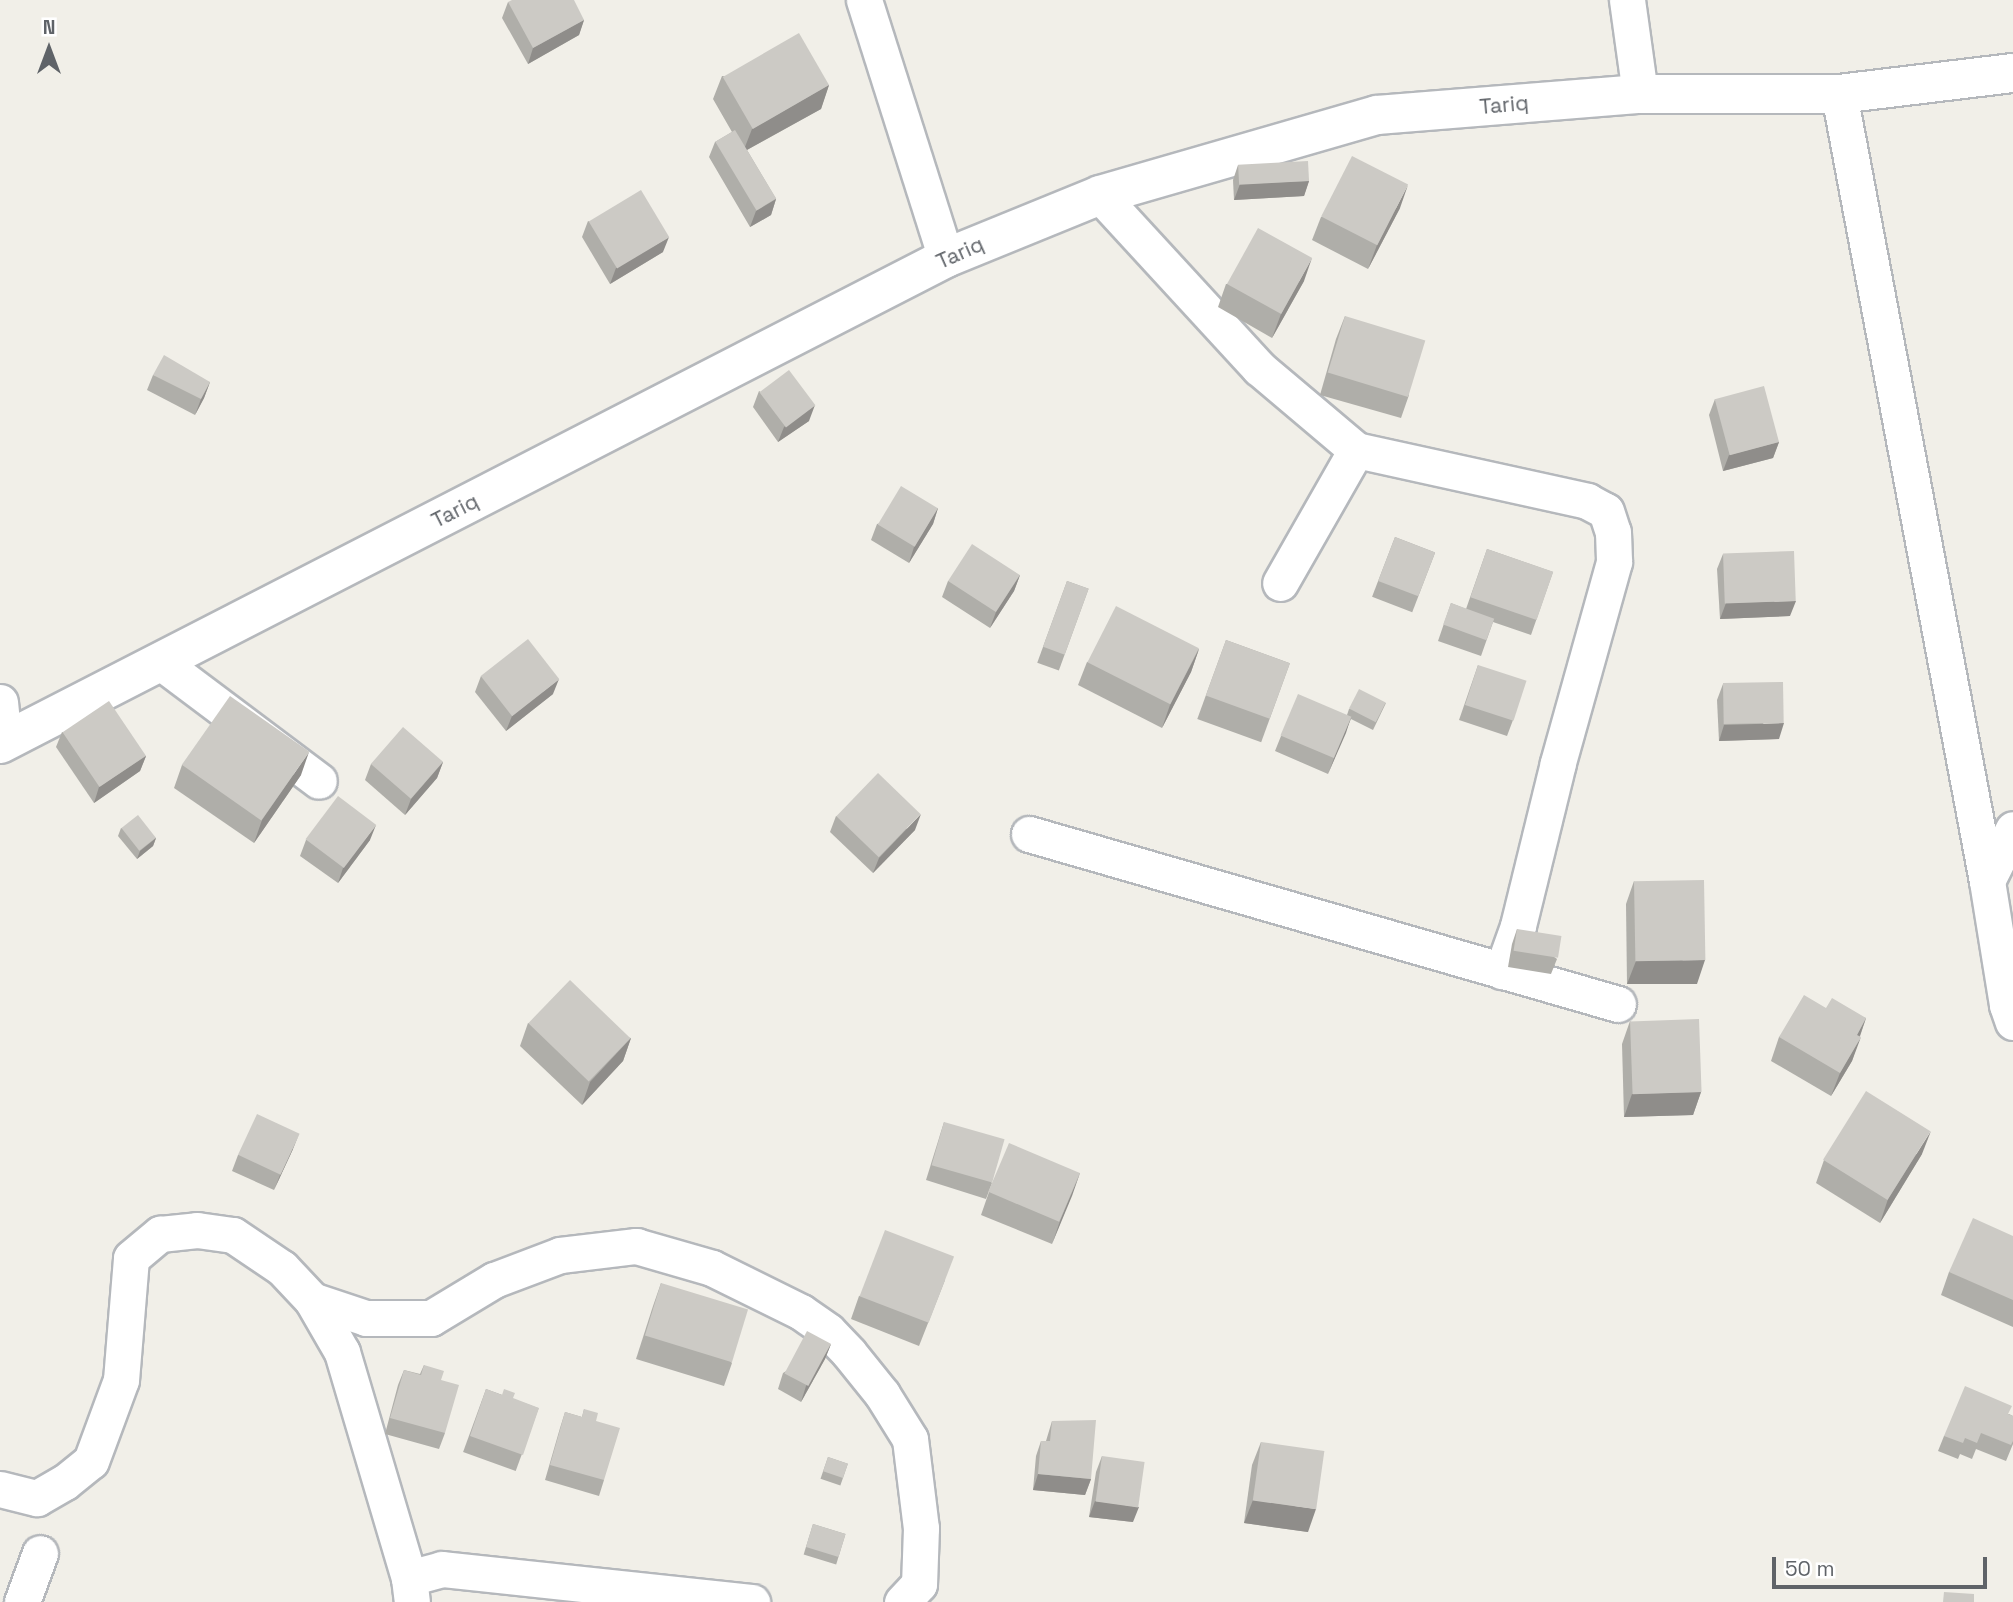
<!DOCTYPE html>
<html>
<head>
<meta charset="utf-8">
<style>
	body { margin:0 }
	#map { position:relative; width:2013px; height:1602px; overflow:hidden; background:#f1efe8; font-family:"Space Grotesk",sans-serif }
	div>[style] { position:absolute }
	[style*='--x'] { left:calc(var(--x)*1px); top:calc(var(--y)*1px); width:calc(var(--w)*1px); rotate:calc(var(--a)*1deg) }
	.roads { filter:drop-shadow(2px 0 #b5b8bc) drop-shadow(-2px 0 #b5b8bc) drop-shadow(0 2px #b5b8bc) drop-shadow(0 -2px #b5b8bc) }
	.minor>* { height:35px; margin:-17.5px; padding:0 17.5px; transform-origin:17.5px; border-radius:17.5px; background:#fff }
	.secondary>* { height:38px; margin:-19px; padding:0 19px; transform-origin:19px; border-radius:19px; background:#fff }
	.wall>* { inset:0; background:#afaea9; transform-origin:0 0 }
	.shaded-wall>* { inset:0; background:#8f8d8a }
	.building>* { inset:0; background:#cccac5; transform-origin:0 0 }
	span { translate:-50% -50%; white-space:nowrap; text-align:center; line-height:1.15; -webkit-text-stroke:6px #fff; paint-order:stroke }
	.street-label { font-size:21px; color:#5f6368 }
	.north { position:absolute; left:14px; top:14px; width:70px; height:70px; -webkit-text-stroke:5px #fff; paint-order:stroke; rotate:0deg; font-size:19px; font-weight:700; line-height:28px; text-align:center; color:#5f6368 }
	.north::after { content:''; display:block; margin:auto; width:24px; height:32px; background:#5f6368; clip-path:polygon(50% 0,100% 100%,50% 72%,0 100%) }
	.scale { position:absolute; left:1772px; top:1557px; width:215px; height:32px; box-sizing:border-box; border:4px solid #5f6368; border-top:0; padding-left:9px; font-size:21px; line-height:24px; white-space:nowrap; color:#5f6368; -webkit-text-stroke:5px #fff; paint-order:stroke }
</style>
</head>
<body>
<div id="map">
	<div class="roads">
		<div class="minor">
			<i style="--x:864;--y:0;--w:271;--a:72.4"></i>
			<i style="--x:1627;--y:0;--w:95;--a:82.1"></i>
			<i style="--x:1839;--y:94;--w:801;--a:79.35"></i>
			<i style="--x:1987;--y:881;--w:126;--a:80.8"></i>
			<i style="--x:2007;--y:1005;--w:18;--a:71"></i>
			<i style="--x:1100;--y:195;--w:235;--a:47.4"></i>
			<i style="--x:1259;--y:368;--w:127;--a:40.2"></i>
			<i style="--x:1356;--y:450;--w:153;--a:119.7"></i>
			<i style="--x:1356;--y:450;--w:237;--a:12.4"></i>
			<i style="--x:1587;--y:501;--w:21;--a:28"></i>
			<i style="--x:1606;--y:511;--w:22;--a:72"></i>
			<i style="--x:1613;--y:532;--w:30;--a:88"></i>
			<i style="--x:1614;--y:562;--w:209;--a:105.6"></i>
			<i style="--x:1558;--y:763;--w:168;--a:103.8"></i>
			<i style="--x:1518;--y:926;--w:48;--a:109.6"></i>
			<i style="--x:162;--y:663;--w:196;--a:36.9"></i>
			<i style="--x:0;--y:702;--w:40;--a:84.3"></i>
			<i style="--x:1029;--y:834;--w:613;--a:16.1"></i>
			<i style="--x:1987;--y:881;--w:58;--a:-63.4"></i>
			<i style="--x:312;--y:1300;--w:57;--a:18.4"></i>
			<i style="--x:366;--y:1318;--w:65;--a:0"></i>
			<i style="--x:431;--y:1318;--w:74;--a:-31.1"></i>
			<i style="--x:494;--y:1280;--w:71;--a:-20.7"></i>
			<i style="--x:560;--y:1255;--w:77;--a:-6.8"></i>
			<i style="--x:636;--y:1246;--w:79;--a:16.1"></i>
			<i style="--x:712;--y:1268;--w:99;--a:26.3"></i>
			<i style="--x:801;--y:1312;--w:33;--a:35"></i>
			<i style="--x:828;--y:1331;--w:30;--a:46"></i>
			<i style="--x:849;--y:1353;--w:53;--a:51.2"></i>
			<i style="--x:882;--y:1394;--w:53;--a:58.1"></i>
			<i style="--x:910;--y:1439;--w:90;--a:83"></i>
			<i style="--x:921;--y:1528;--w:56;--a:92"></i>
			<i style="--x:919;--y:1584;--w:25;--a:133"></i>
			<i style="--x:0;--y:1489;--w:38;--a:14"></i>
			<i style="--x:37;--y:1498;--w:32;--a:-30"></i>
			<i style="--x:65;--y:1482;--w:33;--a:-39"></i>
			<i style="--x:91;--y:1461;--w:86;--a:-69.7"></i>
			<i style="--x:121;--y:1380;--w:122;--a:-85.3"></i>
			<i style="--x:131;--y:1258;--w:38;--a:-40"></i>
			<i style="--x:160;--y:1234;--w:37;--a:-6"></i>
			<i style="--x:197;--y:1230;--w:36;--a:8"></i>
			<i style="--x:233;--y:1235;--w:59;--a:34"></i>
			<i style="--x:282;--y:1268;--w:44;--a:46.8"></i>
			<i style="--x:312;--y:1300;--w:60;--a:60"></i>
			<i style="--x:342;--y:1352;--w:236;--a:73.5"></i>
			<i style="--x:409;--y:1578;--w:24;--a:83"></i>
			<i style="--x:409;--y:1578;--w:34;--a:-15"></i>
			<i style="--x:442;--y:1569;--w:312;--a:6.1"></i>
			<i style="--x:22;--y:1602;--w:52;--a:-69.8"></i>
		</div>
		<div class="secondary">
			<i style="--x:0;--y:744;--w:1064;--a:-27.19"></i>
			<i style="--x:946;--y:258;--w:166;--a:-22.2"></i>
			<i style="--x:1100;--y:195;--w:288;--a:-16.1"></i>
			<i style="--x:1377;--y:115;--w:264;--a:-4.6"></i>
			<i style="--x:1640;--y:94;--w:199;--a:0"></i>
			<i style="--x:1839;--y:94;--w:175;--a:-6.9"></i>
		</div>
	</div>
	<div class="wall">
		<i style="clip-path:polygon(508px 2px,584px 20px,579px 35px,528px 64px,502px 18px)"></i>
		<i style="clip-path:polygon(722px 76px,829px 85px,821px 109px,747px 150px,776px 199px,771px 215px,750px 227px,709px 157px,715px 142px,732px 132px,713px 99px)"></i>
		<i style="clip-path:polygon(1238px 165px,1309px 181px,1304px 196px,1234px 200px,1233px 180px)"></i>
		<i style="clip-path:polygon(1400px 208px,1368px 269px,1312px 240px,1321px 217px)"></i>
		<i style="clip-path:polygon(588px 221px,663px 252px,610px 284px,582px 237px)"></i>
		<i style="clip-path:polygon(1304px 281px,1272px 338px,1218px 307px,1226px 284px)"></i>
		<i style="clip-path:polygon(1345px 316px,1409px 395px,1401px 418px,1320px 395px,1336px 339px)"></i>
		<i style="clip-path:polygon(153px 375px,210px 382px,204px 398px,195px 415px,147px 390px)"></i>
		<i style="clip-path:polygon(759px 391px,809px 421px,778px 442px,753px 407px)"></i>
		<i style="clip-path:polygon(1715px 399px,1779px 442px,1773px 458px,1723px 471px,1709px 415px)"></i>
		<i style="clip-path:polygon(938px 508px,933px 524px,909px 563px,871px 540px,877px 524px)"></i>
		<i style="left:1395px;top:537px;width:43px;height:64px;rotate:21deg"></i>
		<i style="clip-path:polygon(1487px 549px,1553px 572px,1531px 635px,1493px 622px,1481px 656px,1438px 641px,1451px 603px,1466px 609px)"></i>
		<i style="clip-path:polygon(1723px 554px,1790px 616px,1720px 619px,1717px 569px)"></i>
		<i style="clip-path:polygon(1020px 575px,1014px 591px,990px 628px,942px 597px,948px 581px)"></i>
		<i style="left:1067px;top:581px;width:23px;height:87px;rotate:20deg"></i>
		<i style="left:1226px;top:640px;width:68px;height:84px;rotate:20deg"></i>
		<i style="clip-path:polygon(1199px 649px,1191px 672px,1162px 728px,1078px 685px,1087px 662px)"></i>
		<i style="clip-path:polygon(1478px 665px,1513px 720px,1507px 736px,1459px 720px)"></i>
		<i style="clip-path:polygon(481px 676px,553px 694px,506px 731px,475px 692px)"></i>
		<i style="clip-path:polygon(1723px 684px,1779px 739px,1719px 741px,1717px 700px)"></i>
		<i style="clip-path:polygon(1386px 703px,1373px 730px,1351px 719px,1328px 774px,1275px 751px,1281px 736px,1347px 715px,1349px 709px)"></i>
		<i style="clip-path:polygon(62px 732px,146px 756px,140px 771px,94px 803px,56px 747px)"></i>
		<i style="clip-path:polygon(443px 762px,437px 778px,405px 815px,365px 780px,371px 764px)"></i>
		<i style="clip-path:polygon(182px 765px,301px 775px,254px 843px,174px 788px)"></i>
		<i style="clip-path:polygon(836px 816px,915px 830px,873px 873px,830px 832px)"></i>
		<i style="clip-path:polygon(121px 828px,156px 838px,153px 846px,137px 859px,118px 836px)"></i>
		<i style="clip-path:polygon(306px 840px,370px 840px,338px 883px,300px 856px)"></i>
		<i style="clip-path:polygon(1634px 881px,1697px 984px,1627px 984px,1626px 904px)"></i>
		<i style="clip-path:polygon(1517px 929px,1557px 959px,1551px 974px,1508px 967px,1512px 944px)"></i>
		<i style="clip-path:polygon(1826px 1008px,1866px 1018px,1852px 1061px,1831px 1096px,1771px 1061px,1779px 1037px)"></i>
		<i style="clip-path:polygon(1630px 1021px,1701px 1092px,1693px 1115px,1624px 1117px,1622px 1044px)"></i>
		<i style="clip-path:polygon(528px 1023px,631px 1038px,623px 1061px,582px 1105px,520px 1046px)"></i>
		<i style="clip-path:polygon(944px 1122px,992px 1183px,986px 1199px,926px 1180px)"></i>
		<i style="clip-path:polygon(293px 1149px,274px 1190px,232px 1171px,238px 1155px)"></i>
		<i style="clip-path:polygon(1922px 1154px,1880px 1223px,1816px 1183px,1824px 1160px)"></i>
		<i style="clip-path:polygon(1080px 1173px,1052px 1244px,981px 1215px,989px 1192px)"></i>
		<i style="clip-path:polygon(2013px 1236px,2013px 1327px,1941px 1295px,1949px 1272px)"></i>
		<i style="clip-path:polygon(945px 1280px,919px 1346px,851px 1319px,859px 1296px)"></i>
		<i style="clip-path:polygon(661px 1283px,732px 1363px,724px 1386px,636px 1359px,653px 1306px)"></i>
		<i style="clip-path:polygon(831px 1344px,825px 1359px,801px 1402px,778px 1389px,783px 1373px)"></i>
		<i style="clip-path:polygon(424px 1365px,441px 1380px,445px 1433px,439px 1449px,385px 1434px,398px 1385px,404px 1370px,420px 1374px)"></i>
		<i style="left:486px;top:1389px;width:56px;height:67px;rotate:20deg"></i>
		<i style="clip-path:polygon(584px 1409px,596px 1421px,604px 1480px,599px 1496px,545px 1480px,560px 1428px,565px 1412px,582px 1417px)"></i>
		<i style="clip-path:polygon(2009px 1414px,2013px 1416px,2013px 1444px,2006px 1461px,1976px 1449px,1972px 1459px,1960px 1454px,1958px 1459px,1938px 1451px,1944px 1436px)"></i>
		<i style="clip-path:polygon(1052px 1421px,1091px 1479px,1085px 1495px,1033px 1490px,1036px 1456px,1041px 1441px,1046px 1441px)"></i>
		<i style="clip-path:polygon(1261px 1442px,1308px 1532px,1244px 1523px,1252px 1465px)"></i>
		<i style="clip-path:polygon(1102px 1456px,1133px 1522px,1089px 1517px,1096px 1472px)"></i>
		<i style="left:828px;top:1457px;width:21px;height:23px;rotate:19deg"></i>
		<i style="left:813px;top:1524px;width:34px;height:32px;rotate:17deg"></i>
	</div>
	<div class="shaded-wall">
		<i style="clip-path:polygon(584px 20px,579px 35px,528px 64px,533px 48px)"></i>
		<i style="clip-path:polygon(829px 85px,821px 109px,743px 152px,752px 129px)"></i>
		<i style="clip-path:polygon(1309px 181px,1304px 196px,1234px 200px,1240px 184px)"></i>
		<i style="clip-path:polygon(1408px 185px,1400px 208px,1368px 269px,1377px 245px)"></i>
		<i style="clip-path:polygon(776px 199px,771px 215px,750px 227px,756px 211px)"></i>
		<i style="clip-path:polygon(669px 237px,663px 252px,610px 284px,616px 268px)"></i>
		<i style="clip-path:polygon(1312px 258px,1304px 281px,1272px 338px,1281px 314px)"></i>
		<i style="clip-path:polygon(210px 382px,204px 398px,195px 415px,201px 399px)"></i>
		<i style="clip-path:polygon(815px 405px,809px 421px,778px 442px,784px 427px)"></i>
		<i style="clip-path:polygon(1779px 442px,1773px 458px,1723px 471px,1729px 455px)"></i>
		<i style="clip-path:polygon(938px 508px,933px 524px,909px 563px,914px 547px)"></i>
		<i style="clip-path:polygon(1020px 575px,1014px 591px,990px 628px,996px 612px)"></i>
		<i style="clip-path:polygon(1796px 601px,1790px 616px,1720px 619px,1726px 603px)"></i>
		<i style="clip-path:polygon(1199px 649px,1191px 672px,1162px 728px,1170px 705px)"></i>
		<i style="clip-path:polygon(559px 679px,553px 694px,506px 731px,512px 716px)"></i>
		<i style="clip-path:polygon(1351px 717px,1346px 733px,1328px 774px,1334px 758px)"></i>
		<i style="clip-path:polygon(1784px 723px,1779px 739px,1719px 741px,1724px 725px)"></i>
		<i style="clip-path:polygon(309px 752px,301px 775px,254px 843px,262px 820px)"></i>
		<i style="clip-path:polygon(146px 756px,140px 771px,94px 803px,99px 787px)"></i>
		<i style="clip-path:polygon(443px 762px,437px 778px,405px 815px,411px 799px)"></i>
		<i style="clip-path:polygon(921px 814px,915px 830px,873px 873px,879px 858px)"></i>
		<i style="clip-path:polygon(376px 825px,370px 840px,338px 883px,343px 868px)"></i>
		<i style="clip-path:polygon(156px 838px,153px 846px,137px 859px,140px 851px)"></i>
		<i style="clip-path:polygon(1705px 960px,1697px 984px,1627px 984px,1636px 961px)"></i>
		<i style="clip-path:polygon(1866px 1018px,1858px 1041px,1857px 1035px)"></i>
		<i style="clip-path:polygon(1861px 1037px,1852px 1061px,1831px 1096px,1840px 1073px)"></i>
		<i style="clip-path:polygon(631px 1038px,623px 1061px,582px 1105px,590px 1082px)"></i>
		<i style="clip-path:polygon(1701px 1092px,1693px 1115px,1624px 1117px,1632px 1094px)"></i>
		<i style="clip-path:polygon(1931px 1131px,1922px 1154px,1880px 1223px,1888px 1199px)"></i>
		<i style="clip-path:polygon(299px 1134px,293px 1149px,274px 1190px,280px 1175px)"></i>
		<i style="clip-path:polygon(1080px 1173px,1072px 1196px,1052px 1244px,1060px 1221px)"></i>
		<i style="clip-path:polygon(831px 1344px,825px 1359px,801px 1402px,806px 1386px)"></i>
		<i style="clip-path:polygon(1038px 1474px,1091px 1479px,1085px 1495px,1033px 1490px)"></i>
		<i style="clip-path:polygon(1253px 1500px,1316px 1509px,1308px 1532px,1244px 1523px)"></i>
		<i style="clip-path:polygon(1095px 1501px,1139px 1507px,1133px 1522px,1089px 1517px)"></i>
	</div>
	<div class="building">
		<i style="clip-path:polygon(512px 0,574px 0,584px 20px,533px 48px,508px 2px)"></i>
		<i style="left:799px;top:33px;width:60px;height:88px;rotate:60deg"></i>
		<i style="left:735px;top:130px;width:80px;height:23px;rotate:59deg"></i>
		<i style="left:1352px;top:156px;width:63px;height:68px;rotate:27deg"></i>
		<i style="left:1308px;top:161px;width:20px;height:70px;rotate:87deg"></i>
		<i style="left:641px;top:190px;width:55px;height:61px;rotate:59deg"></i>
		<i style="left:1258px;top:228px;width:62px;height:64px;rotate:29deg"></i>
		<i style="left:1345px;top:316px;width:84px;height:59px;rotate:17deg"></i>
		<i style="clip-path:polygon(164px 355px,210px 382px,201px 399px,153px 375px)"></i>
		<i style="left:789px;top:370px;width:44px;height:37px;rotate:53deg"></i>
		<i style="left:1764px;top:386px;width:58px;height:51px;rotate:75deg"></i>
		<i style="left:901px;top:486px;width:43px;height:45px;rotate:31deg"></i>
		<i style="left:1395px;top:537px;width:43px;height:47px;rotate:21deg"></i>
		<i style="left:972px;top:544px;width:57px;height:44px;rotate:33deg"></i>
		<i style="left:1487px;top:549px;width:70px;height:51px;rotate:19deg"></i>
		<i style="left:1794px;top:551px;width:50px;height:71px;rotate:88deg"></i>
		<i style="left:1067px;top:581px;width:23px;height:70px;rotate:20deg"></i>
		<i style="left:1451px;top:603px;width:46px;height:23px;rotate:20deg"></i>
		<i style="left:1116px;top:606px;width:93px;height:63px;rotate:27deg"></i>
		<i style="left:528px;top:639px;width:51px;height:60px;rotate:52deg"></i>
		<i style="left:1226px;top:640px;width:68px;height:59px;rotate:20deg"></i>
		<i style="left:1478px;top:665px;width:51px;height:42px;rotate:18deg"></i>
		<i style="left:1783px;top:682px;width:41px;height:60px;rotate:89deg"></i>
		<i style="left:1359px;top:689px;width:30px;height:22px;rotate:27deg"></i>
		<i style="left:1298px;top:694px;width:58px;height:45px;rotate:23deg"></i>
		<i style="left:230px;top:696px;width:97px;height:84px;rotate:35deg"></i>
		<i style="left:109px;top:701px;width:66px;height:56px;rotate:56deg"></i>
		<i style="left:403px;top:727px;width:53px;height:49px;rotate:41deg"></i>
		<i style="left:878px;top:773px;width:59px;height:60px;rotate:44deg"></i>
		<i style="left:338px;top:796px;width:48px;height:54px;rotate:37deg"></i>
		<i style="left:138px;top:815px;width:29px;height:21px;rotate:52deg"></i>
		<i style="left:1704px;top:880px;width:80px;height:70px;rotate:89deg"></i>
		<i style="left:1517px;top:929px;width:45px;height:22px;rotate:9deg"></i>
		<i style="left:570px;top:980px;width:84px;height:60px;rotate:44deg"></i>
		<i style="clip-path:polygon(1804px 995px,1826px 1008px,1832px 998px,1866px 1018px,1857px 1035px,1861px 1037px,1840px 1073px,1779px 1037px)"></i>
		<i style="left:1699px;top:1019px;width:73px;height:69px;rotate:88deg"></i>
		<i style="left:1866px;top:1091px;width:76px;height:81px;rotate:32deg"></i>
		<i style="left:257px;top:1114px;width:47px;height:45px;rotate:25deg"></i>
		<i style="left:944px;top:1122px;width:63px;height:45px;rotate:16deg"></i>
		<i style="left:1009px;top:1143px;width:77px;height:53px;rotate:23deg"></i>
		<i style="clip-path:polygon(1973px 1218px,2013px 1236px,2013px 1300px,1949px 1272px)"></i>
		<i style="left:885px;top:1230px;width:74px;height:71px;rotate:21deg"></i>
		<i style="left:661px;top:1283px;width:91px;height:55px;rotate:17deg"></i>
		<i style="left:807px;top:1331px;width:27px;height:48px;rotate:28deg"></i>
		<i style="clip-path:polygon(424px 1365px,444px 1371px,441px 1380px,459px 1385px,445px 1433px,390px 1418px,404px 1370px,421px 1375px)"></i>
		<i style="clip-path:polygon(1965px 1386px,2012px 1406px,2008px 1414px,2013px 1416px,2013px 1441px,2011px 1445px,1981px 1433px,1977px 1443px,1965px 1438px,1963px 1443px,1944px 1436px)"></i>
		<i style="clip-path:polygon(486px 1389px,502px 1395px,504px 1389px,515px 1393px,513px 1398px,539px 1408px,523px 1455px,470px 1436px)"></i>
		<i style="clip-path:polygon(584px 1409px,598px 1413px,596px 1421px,620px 1428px,604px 1480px,550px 1465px,565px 1412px,582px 1417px)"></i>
		<i style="clip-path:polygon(1096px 1420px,1091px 1479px,1038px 1474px,1041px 1441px,1050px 1441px,1052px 1421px)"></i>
		<i style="left:1261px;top:1442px;width:64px;height:59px;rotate:8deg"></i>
		<i style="left:1102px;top:1456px;width:43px;height:46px;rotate:8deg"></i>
		<i style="left:828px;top:1457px;width:21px;height:15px;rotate:19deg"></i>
		<i style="left:813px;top:1524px;width:34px;height:24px;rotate:17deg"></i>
		<i style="clip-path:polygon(1944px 1592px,1974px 1594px,1974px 1602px,1943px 1602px)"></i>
	</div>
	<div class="street-label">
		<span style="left:1504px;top:105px;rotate:-5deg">Tariq</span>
		<span style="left:960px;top:253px;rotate:-24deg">Tariq</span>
		<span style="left:455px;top:511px;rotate:-27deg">Tariq</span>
	</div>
	<div class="north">N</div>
	<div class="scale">50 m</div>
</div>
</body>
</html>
